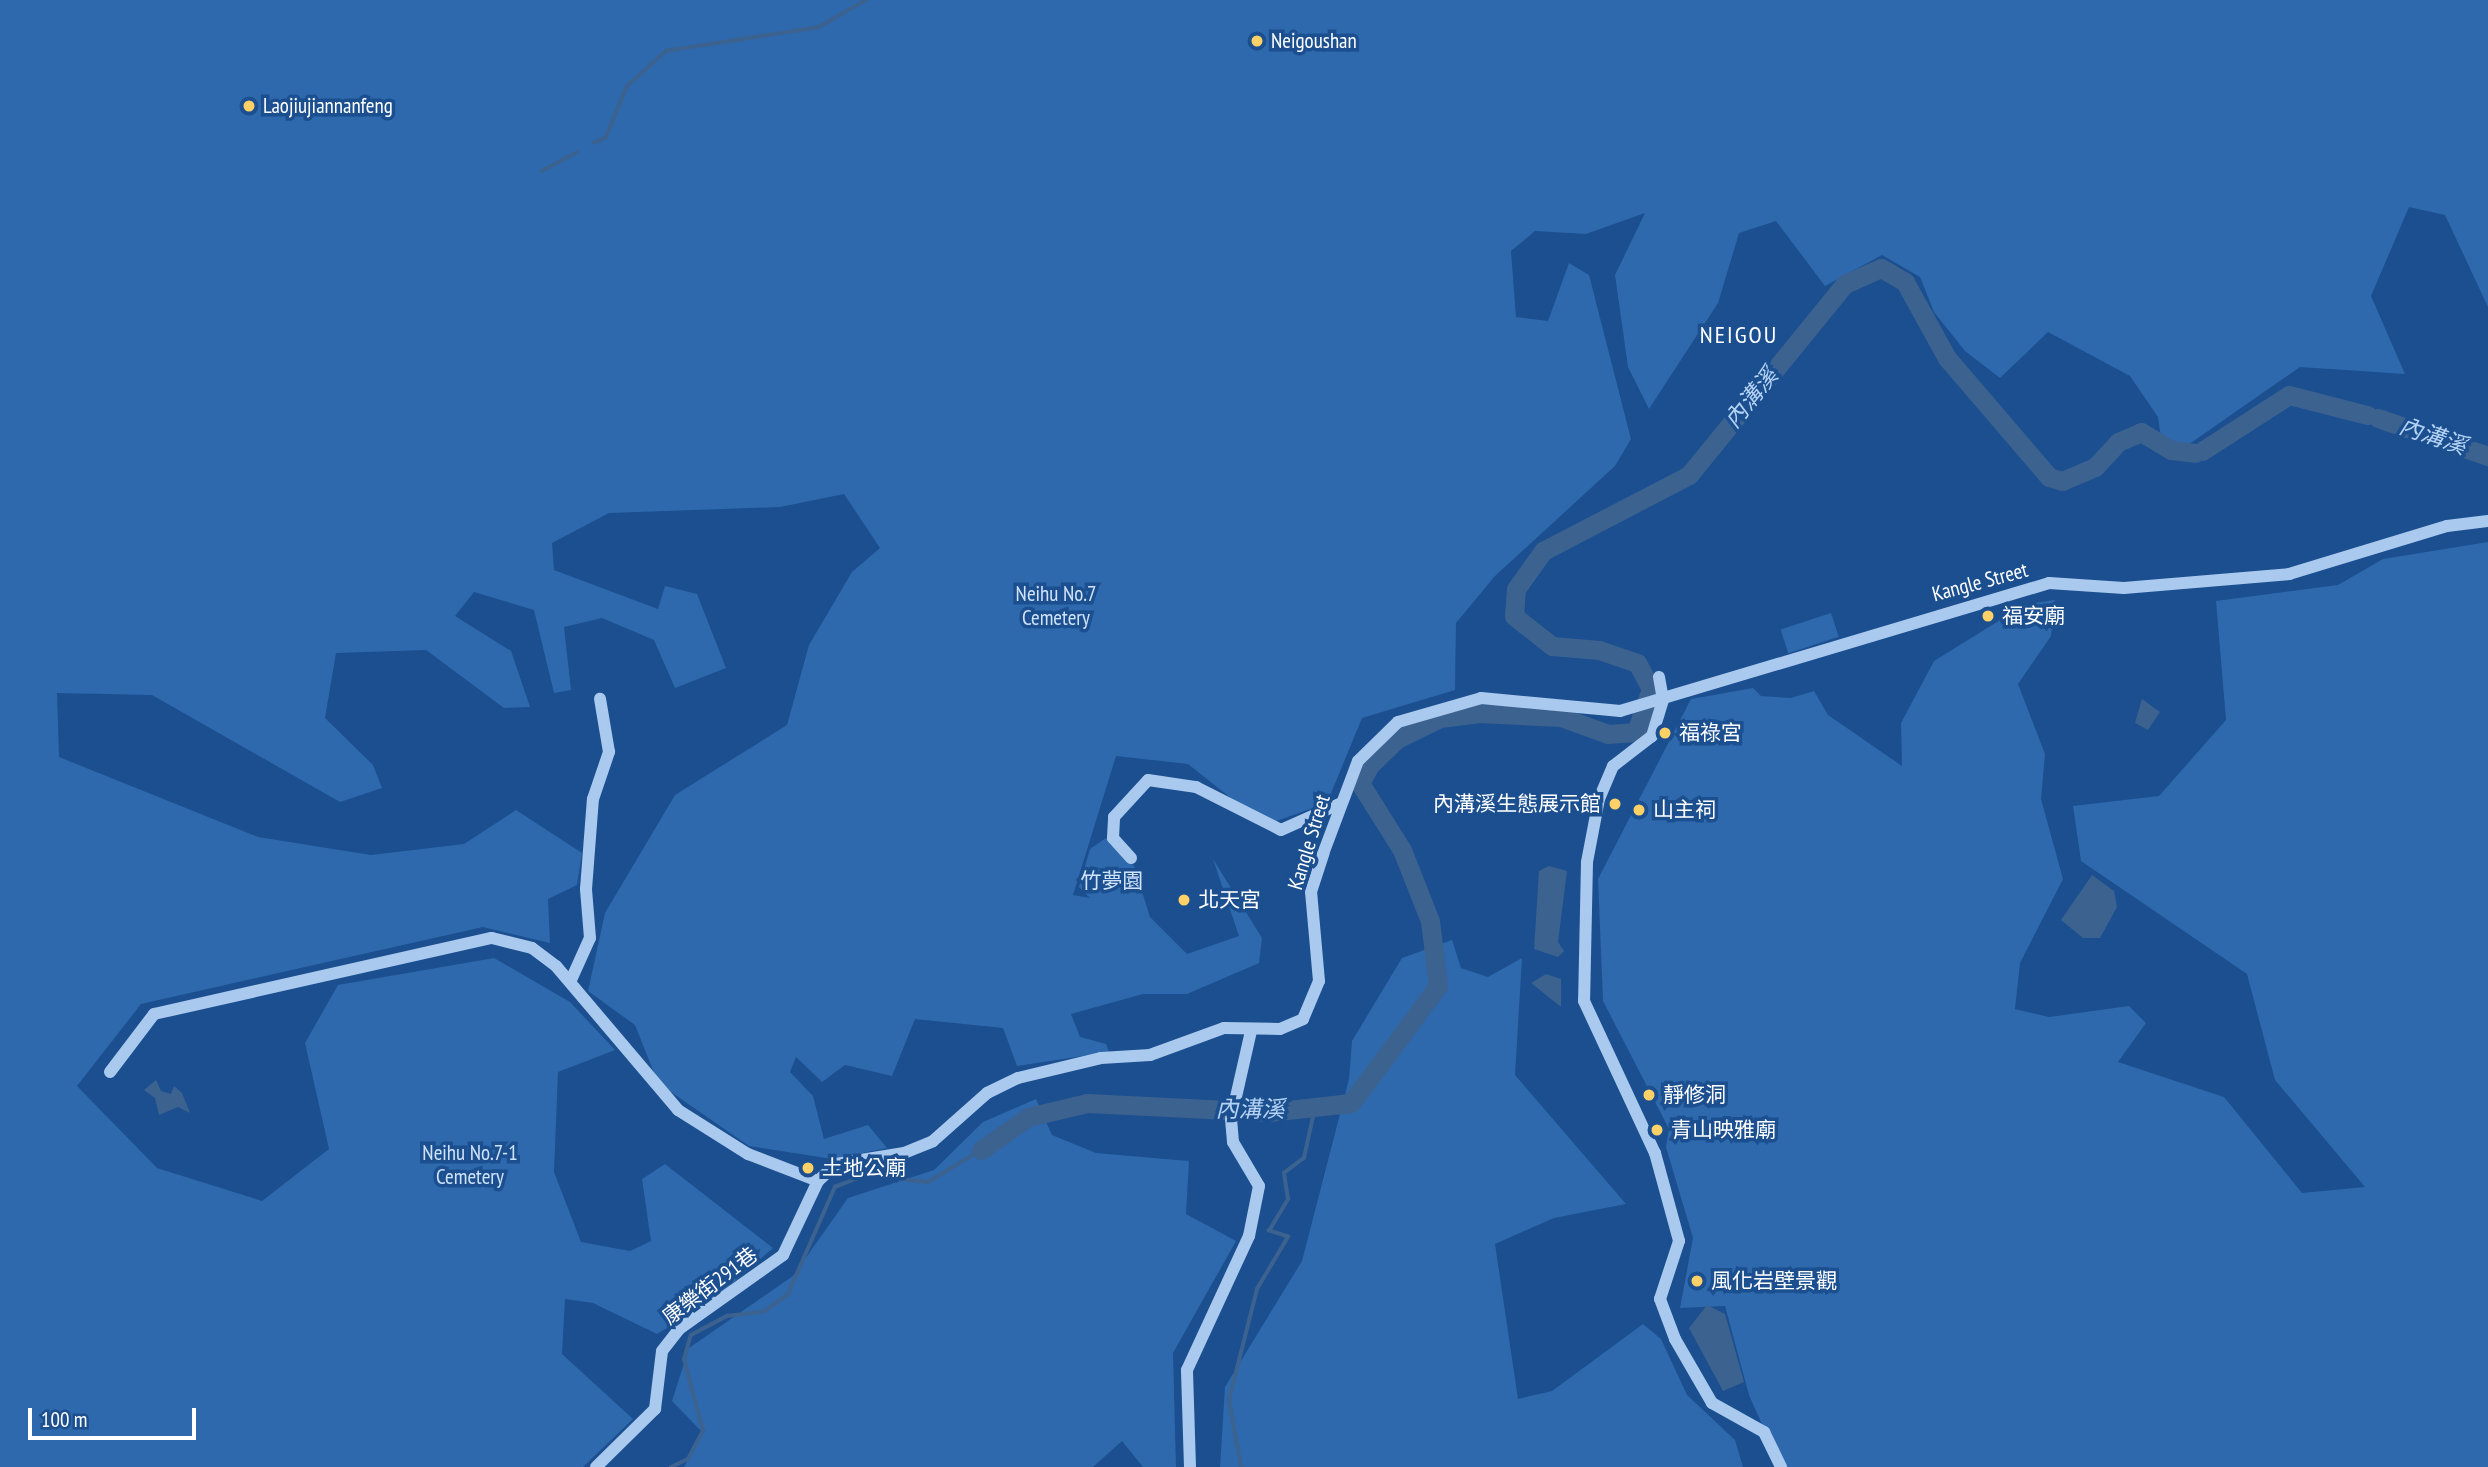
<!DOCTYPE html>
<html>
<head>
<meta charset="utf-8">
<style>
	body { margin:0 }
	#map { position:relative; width:2488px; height:1467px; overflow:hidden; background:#1b4f8f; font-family:"PT Sans Narrow","Noto Sans TC",sans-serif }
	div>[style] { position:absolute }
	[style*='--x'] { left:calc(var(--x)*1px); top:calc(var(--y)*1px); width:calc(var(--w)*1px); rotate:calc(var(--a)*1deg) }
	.green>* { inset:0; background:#2e69ad; transform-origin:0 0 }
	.water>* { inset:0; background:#3c6290 }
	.stream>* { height:3.5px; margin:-1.75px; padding:0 1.75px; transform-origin:1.75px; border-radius:1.75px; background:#3c6290 }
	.river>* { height:19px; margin:-9.5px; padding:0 9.5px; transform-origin:9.5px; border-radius:9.5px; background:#3c6290 }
	.minor>* { height:12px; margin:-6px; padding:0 6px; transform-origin:6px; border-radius:6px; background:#a9c9ee }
	.dots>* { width:19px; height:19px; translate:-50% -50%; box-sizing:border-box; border:4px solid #1b4f8f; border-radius:50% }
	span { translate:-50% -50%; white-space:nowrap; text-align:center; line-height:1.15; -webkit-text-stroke:7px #1b4f8f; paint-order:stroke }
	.poi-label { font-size:21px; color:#fff }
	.left { translate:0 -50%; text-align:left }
	.right { translate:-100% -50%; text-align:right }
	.street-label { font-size:21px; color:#fff }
	.park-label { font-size:21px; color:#cfe3fa }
	.water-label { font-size:23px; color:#b5d3f5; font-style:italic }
	.quarter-label { font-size:24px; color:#fff; letter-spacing:2px }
	.scale { position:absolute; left:28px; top:1408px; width:168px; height:32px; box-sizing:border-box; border:4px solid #fff; border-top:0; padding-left:9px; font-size:21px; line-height:24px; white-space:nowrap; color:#fff; -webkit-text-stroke:5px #1b4f8f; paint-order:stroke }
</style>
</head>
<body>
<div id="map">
	<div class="green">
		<i style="clip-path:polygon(0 0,2488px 0,2488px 307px,2445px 215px,2409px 207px,2371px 296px,2405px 374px,2300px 367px,2185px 447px,2161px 438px,2158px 417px,2130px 376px,2048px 332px,2000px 378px,1965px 351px,1934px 312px,1920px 277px,1882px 255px,1825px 286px,1776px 221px,1739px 233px,1718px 303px,1649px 409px,1628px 367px,1615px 275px,1645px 213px,1586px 234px,1535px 231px,1511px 251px,1516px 317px,1548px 321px,1569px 263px,1589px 275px,1631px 439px,1615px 466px,1495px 576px,1456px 623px,1455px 690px,1362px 718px,1327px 803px,1265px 825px,1188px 764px,1116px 756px,1073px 895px,1090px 898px,1079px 887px,1090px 849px,1106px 838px,1134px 866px,1150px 917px,1187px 954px,1239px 936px,1213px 859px,1262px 938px,1259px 963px,1187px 994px,1143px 994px,1071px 1014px,1080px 1037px,1106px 1044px,1109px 1052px,1017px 1066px,1003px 1028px,915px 1019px,892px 1076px,845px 1065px,822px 1082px,796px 1057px,790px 1072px,813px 1096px,824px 1139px,868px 1125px,887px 1148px,832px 1159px,749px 1146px,658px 1083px,635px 1025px,588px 991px,605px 913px,675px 795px,787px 725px,809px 645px,852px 572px,880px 548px,844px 494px,780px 507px,609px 513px,552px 543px,554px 570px,658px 609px,665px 586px,697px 594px,726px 668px,675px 688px,654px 640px,602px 618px,564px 627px,571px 690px,554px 693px,534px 610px,474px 592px,455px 616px,511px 651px,530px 707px,504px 708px,426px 650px,336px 653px,325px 718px,373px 765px,382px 788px,340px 802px,152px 695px,57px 693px,59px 757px,258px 837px,371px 855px,464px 844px,516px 810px,582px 853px,577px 885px,548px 899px,550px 943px,483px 927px,141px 1004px,77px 1086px,157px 1168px,262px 1201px,329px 1149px,305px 1043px,338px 985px,494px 958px,570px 1002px,615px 1050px,558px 1072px,554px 1172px,581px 1242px,630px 1251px,651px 1241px,642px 1179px,665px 1164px,773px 1248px,712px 1301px,657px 1334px,593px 1303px,565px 1299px,562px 1354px,633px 1419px,583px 1467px,0 1467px)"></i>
		<i style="clip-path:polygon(2488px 542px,2488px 1467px,1781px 1467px,1749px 1395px,1725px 1306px,1680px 1308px,1693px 1238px,1666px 1147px,1669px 1129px,1603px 1001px,1598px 879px,1691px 699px,1753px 688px,1761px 696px,1791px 698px,1814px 691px,1828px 715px,1902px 766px,1901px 723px,1934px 661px,2026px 604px,2055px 600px,2051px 636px,2018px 684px,2045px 754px,2041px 799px,2063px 879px,2020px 963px,2015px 1009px,2049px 1017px,2129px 1006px,2146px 1023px,2118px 1062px,2224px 1097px,2302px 1193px,2365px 1187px,2275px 1080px,2247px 974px,2081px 861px,2073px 806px,2159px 796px,2226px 720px,2216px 601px,2338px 585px,2383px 559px)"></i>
		<i style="left:1831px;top:613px;width:25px;height:53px;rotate:72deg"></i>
		<i style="clip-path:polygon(1452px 940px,1461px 968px,1488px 977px,1522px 958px,1515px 1075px,1626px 1204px,1554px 1218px,1495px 1244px,1518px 1399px,1552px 1391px,1643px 1324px,1661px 1339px,1687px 1395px,1735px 1440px,1743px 1467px,1220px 1467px,1225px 1387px,1302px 1261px,1349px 1079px,1352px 1041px,1402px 958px)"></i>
		<i style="clip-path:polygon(1036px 1099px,1052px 1135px,1096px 1153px,1189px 1161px,1186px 1214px,1236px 1241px,1173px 1353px,1176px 1467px,1143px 1467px,1122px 1441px,1093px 1467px,684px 1467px,703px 1433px,672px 1401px,689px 1348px,793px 1276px,848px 1198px,934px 1170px,983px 1122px)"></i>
	</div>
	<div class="water">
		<i style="clip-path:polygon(2142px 699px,2160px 712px,2148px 730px,2135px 723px)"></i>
		<i style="clip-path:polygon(1549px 866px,1567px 871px,1558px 942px,1564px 951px,1558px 957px,1534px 949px,1539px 871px)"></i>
		<i style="clip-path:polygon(2092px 875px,2114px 891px,2117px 907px,2100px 938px,2083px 938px,2061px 920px)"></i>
		<i style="clip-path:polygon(1546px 974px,1561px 979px,1561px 1007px,1531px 983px)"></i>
		<i style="clip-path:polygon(156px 1080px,161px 1091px,171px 1094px,174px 1086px,182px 1093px,190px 1113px,178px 1107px,159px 1115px,155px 1098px,144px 1090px)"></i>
		<i style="clip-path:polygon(1707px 1305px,1725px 1314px,1744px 1382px,1723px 1391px,1689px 1328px)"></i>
	</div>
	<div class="stream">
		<i style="--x:594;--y:143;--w:13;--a:-27"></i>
		<i style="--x:606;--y:137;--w:55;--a:-67.6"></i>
		<i style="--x:627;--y:86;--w:52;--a:-41.9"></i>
		<i style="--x:666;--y:51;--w:155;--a:-8.9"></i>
		<i style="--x:819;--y:27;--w:54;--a:-29.9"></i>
		<i style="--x:542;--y:171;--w:40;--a:-28"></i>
		<i style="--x:671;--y:1467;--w:19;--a:-25"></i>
		<i style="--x:688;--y:1459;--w:32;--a:-62"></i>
		<i style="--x:703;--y:1431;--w:74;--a:-104.8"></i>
		<i style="--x:684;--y:1359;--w:25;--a:-74"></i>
		<i style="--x:691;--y:1335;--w:41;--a:-27.8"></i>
		<i style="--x:727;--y:1316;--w:38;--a:-7"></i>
		<i style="--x:765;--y:1311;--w:29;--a:-36"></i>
		<i style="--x:788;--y:1294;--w:117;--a:-66.3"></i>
		<i style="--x:835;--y:1187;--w:33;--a:-21"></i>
		<i style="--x:866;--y:1175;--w:62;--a:6.4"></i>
		<i style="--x:928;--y:1182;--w:62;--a:-31.1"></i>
		<i style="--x:1241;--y:1467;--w:68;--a:-100.2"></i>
		<i style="--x:1229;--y:1400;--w:114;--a:-75.8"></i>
		<i style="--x:1257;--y:1289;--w:61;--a:-59.2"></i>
		<i style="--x:1288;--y:1237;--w:20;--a:-162"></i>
		<i style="--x:1269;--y:1231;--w:37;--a:-59"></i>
		<i style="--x:1288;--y:1199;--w:26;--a:-99"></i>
		<i style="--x:1284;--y:1173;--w:25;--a:-37"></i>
		<i style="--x:1304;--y:1158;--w:52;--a:-77.8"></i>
	</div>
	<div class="river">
		<i style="--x:2378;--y:418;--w:116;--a:19.1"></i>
		<i style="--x:2202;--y:451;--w:103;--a:-32.8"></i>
		<i style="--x:2289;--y:395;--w:81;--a:14.4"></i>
		<i style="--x:1650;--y:687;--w:27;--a:-118"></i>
		<i style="--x:1637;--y:663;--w:40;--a:-161.1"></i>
		<i style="--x:1599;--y:650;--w:47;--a:-175.1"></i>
		<i style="--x:1552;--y:646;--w:48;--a:-141.7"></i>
		<i style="--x:1514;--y:616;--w:27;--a:-86"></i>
		<i style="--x:1516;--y:589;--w:47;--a:-54.6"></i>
		<i style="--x:1543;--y:551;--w:165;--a:-27.5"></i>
		<i style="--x:1689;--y:475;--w:247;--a:-50.8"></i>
		<i style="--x:1845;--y:284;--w:39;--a:-24"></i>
		<i style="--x:1881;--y:268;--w:28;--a:30"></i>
		<i style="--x:1905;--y:282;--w:87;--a:61.1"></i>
		<i style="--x:1947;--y:358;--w:157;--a:49.4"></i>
		<i style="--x:2049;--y:477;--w:14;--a:17"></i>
		<i style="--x:2062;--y:481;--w:36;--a:-23"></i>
		<i style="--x:2095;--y:467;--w:34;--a:-47"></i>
		<i style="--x:2118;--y:442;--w:25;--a:-23"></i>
		<i style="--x:2141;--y:432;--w:35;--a:31"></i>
		<i style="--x:2171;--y:450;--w:24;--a:7"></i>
		<i style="--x:981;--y:1150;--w:57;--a:-35.1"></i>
		<i style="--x:1028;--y:1117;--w:61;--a:-13.3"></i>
		<i style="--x:1087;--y:1103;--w:182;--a:2.8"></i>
		<i style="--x:1269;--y:1112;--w:82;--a:-6.3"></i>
		<i style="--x:1351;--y:1103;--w:146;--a:-53.4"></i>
		<i style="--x:1438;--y:986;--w:65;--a:-97"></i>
		<i style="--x:1430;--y:921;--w:76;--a:-111.5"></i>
		<i style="--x:1402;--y:850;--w:79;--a:-122.1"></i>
		<i style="--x:1360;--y:783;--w:21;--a:-61"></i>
		<i style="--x:1370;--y:765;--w:37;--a:-44"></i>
		<i style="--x:1397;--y:739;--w:48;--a:-26"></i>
		<i style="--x:1440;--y:718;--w:38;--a:-7"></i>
		<i style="--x:1478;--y:713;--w:83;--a:2.8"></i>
		<i style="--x:1561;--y:717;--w:50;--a:19.9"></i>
		<i style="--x:1608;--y:734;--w:28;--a:-4"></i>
		<i style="--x:1636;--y:732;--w:39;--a:-71"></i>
	</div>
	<div class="minor">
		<i style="--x:1659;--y:677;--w:23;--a:80"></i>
		<i style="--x:1663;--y:700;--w:38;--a:107"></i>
		<i style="--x:1652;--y:736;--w:49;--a:142.4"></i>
		<i style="--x:1613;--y:766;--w:36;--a:113"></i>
		<i style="--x:1599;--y:799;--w:64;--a:100.8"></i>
		<i style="--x:1587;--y:862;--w:139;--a:91.2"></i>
		<i style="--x:1584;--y:1001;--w:168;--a:65"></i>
		<i style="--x:1655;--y:1153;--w:91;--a:74.7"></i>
		<i style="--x:1679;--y:1241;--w:61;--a:108.1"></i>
		<i style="--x:1660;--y:1299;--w:43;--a:69.4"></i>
		<i style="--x:1675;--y:1339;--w:74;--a:60"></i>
		<i style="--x:1712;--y:1403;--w:60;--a:29.1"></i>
		<i style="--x:1764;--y:1432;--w:39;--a:64"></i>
		<i style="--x:1131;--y:858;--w:27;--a:-132"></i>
		<i style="--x:1113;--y:838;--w:21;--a:-87"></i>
		<i style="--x:1114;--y:817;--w:50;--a:-47.4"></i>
		<i style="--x:1148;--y:780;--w:49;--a:8.3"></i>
		<i style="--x:1196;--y:787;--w:95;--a:26.8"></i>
		<i style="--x:1281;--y:830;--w:64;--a:-24.1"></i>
		<i style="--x:571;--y:980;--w:46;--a:-65.7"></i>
		<i style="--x:590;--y:938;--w:49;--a:-94.7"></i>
		<i style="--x:586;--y:889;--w:90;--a:-85.6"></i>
		<i style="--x:593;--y:799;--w:50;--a:-71.2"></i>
		<i style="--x:609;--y:752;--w:54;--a:-99.6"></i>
		<i style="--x:110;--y:1072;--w:73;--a:-52.8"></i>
		<i style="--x:154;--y:1014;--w:346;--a:-12.7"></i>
		<i style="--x:492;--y:938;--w:41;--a:14"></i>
		<i style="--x:532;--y:948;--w:30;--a:37"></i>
		<i style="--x:556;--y:966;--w:189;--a:49.7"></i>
		<i style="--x:678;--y:1110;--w:83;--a:32.2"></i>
		<i style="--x:748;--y:1154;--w:75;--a:21.1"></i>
		<i style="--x:596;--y:1467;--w:83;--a:-44.5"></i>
		<i style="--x:655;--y:1409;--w:58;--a:-83.1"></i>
		<i style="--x:662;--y:1351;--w:28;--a:-52"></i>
		<i style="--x:679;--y:1329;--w:128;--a:-35.4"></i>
		<i style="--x:783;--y:1255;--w:82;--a:-64.7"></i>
		<i style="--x:818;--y:1181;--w:25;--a:-43"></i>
		<i style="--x:836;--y:1164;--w:69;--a:-9.2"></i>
		<i style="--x:904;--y:1153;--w:31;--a:-22"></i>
		<i style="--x:933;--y:1141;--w:72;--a:-41.6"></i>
		<i style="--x:987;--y:1093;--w:34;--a:-26"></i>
		<i style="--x:1018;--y:1078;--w:85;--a:-13.5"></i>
		<i style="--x:1101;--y:1058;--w:49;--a:-3.5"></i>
		<i style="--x:1150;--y:1055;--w:79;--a:-20"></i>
		<i style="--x:1224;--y:1028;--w:56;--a:1"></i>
		<i style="--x:1280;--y:1029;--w:25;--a:-23"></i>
		<i style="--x:1303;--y:1019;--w:41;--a:-67.2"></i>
		<i style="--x:1319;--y:981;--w:89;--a:-95.1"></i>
		<i style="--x:1311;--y:892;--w:40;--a:-72"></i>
		<i style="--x:1323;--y:854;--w:99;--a:-69.4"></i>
		<i style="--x:1358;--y:761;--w:56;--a:-44.3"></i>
		<i style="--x:1398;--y:722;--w:86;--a:-16.1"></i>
		<i style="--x:1481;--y:698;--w:140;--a:5.3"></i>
		<i style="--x:1620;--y:711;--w:448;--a:-16.6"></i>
		<i style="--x:2049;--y:583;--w:75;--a:3.8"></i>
		<i style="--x:2124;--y:588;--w:166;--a:-4.8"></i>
		<i style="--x:2289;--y:574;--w:165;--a:-16.9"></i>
		<i style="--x:2447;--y:526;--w:41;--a:-7"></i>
		<i style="--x:1190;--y:1467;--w:97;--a:-91.8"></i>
		<i style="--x:1187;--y:1370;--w:148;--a:-65.2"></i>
		<i style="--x:1249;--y:1236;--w:51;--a:-78.7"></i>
		<i style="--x:1259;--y:1186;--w:51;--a:-120.6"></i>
		<i style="--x:1233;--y:1142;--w:23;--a:-95"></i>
		<i style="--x:1231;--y:1119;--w:90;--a:-77.2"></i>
	</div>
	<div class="dots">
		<i style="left:1257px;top:41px;background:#ffd166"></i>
		<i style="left:249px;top:106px;background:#ffd166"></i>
		<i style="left:1988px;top:616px;background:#ffd166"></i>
		<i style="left:1665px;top:733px;background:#ffd166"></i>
		<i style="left:1615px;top:804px;background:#ffd166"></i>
		<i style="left:1639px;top:810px;background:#ffd166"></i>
		<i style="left:1184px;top:900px;background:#ffd166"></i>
		<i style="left:1649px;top:1095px;background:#ffd166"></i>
		<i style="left:1657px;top:1130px;background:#ffd166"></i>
		<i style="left:808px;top:1168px;background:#ffd166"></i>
		<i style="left:1697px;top:1281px;background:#ffd166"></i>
	</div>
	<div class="poi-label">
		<span class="left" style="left:1271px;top:41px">Neigoushan</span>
		<span class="left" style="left:263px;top:106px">Laojiujiannanfeng</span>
		<span class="left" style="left:2002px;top:616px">福安廟</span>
		<span class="left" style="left:1679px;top:733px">福祿宮</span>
		<span class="right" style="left:1601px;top:804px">內溝溪生態展示館</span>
		<span class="left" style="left:1653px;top:810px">山主祠</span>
		<span class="left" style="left:1198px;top:900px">北天宮</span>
		<span class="left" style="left:1663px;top:1095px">靜修洞</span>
		<span class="left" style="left:1671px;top:1130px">青山映雅廟</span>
		<span class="left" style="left:822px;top:1168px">土地公廟</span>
		<span class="left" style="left:1711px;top:1281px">風化岩壁景觀</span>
	</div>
	<div class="street-label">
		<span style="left:1980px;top:582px;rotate:-15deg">Kangle Street</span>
		<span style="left:1309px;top:842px;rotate:-73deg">Kangle Street</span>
		<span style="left:710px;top:1286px;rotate:-37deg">康樂街291巷</span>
	</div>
	<div class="park-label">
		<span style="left:1056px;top:606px">Neihu No.7<br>Cemetery</span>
		<span style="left:1112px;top:881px">竹夢園</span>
		<span style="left:470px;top:1165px">Neihu No.7-1<br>Cemetery</span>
	</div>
	<div class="water-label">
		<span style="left:1751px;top:398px;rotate:-51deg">內溝溪</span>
		<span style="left:2433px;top:436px;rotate:19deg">內溝溪</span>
		<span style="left:1250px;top:1109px">內溝溪</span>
	</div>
	<div class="quarter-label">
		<span style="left:1739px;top:335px">NEIGOU</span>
	</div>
	<div class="scale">100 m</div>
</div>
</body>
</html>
